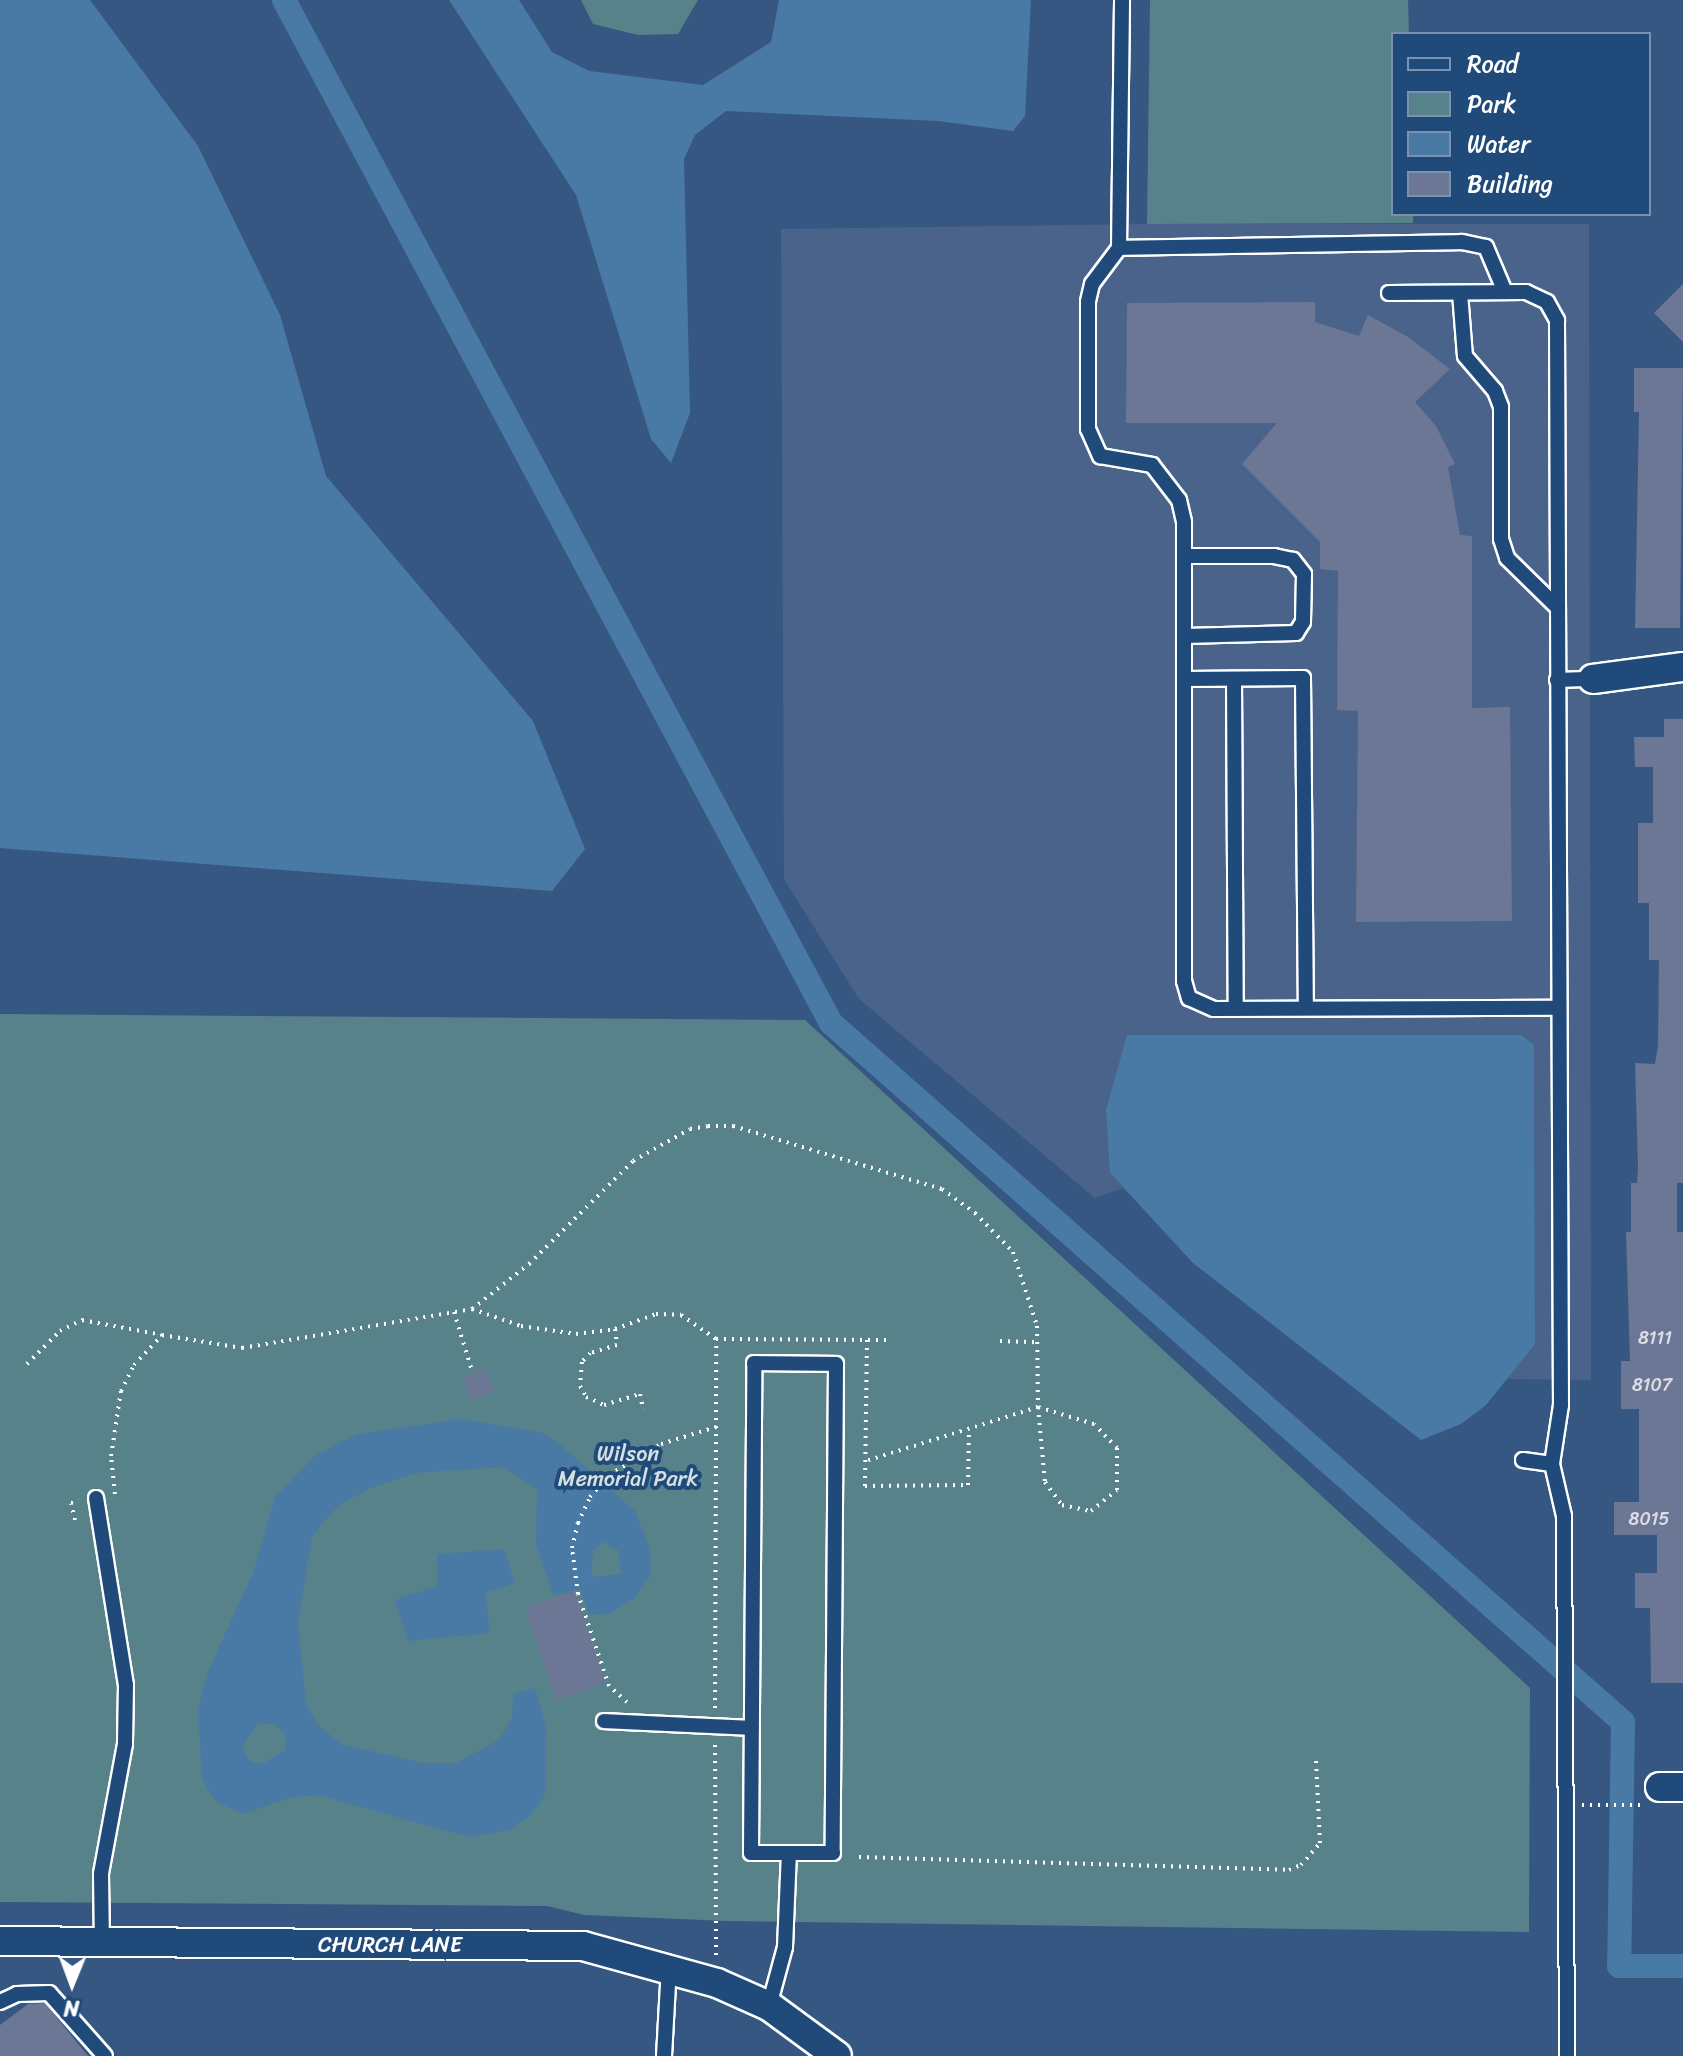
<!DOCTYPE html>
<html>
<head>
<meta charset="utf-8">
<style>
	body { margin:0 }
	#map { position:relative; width:1683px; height:2056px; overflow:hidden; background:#365782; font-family:Sriracha,sans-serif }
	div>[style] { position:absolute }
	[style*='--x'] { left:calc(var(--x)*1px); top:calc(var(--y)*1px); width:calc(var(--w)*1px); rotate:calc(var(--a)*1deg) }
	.built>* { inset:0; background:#4a638a }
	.green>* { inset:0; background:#578289 }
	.water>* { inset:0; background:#497aa6 }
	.canal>* { height:24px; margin:-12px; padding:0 12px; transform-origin:12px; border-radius:12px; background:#497aa6 }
	.building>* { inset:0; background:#6c7695; transform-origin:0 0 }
	.path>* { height:4px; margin-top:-2px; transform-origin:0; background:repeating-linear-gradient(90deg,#fff 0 2px,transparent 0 8px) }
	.roads { filter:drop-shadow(2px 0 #fff) drop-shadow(-2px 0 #fff) drop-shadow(0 2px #fff) drop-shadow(0 -2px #fff) }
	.lane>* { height:14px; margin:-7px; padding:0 7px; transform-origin:7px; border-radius:7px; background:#1f4a7a }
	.street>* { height:28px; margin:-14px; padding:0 14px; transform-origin:14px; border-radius:14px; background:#1f4a7a }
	span { translate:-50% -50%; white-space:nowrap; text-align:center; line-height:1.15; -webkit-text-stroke:8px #1f4a7a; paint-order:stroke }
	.number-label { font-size:18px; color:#dadde4 }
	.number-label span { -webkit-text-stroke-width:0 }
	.park-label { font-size:22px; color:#d5e0e2 }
	.street-label { font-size:22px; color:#fff }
	.legend { position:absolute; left:1391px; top:32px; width:260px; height:184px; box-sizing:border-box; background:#1f4a7a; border:2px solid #7992af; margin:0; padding:10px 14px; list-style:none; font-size:24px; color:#fff }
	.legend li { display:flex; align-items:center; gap:16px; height:40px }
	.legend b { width:40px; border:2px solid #7992af }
	.north { position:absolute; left:32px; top:1944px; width:80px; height:80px; -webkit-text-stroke:6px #1f4a7a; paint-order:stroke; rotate:181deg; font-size:22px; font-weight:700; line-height:32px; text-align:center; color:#fff }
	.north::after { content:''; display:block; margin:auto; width:28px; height:36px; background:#fff; clip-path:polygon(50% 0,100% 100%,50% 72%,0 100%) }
</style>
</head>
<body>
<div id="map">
	<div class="built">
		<i style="clip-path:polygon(1147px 224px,1589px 224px,1591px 1380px,1506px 1379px,1535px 1344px,1534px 1046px,1110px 1173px,1123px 1188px,1095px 1198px,859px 999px,784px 879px,781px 229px)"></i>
	</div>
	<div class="green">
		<i style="clip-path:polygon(581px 0,698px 0,678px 34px,638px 35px,593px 24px)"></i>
		<i style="clip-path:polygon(1150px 0,1408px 0,1409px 34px,1393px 34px,1393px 214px,1413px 214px,1413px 223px,1147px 224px)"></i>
		<i style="clip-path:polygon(0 1014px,805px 1020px,1530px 1688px,1529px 1932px,727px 1921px,584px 1915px,547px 1906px,0 1902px)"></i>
	</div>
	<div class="water">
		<i style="clip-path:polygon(0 0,90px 0,198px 146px,280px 315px,326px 476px,533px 721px,585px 849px,552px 891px,0 848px)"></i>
		<i style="clip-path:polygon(449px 0,519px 0,552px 52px,589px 71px,703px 85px,771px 42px,779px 0,1031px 0,1025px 116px,1013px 131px,938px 121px,726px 111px,695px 135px,684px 159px,690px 413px,671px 463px,651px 439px,576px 195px)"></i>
		<i style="clip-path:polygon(1127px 1035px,1521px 1035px,1534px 1045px,1535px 1344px,1486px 1405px,1461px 1424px,1421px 1440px,1193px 1263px,1110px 1173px,1106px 1110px)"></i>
		<i style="clip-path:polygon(evenodd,462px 1419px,544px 1433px,563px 1447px,635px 1511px,650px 1549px,651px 1575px,635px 1598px,609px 1614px,589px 1615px,580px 1589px,553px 1596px,536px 1544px,537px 1489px,503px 1467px,416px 1473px,369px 1489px,339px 1505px,312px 1536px,298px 1621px,306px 1703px,317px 1724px,341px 1744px,422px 1763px,456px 1763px,499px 1740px,512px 1719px,513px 1694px,535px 1688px,546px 1726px,545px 1795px,531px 1815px,509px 1830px,468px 1837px,318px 1795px,293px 1797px,243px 1814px,216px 1801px,202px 1779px,198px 1710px,206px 1676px,253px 1573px,275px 1497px,316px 1455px,357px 1434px,462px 1419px,603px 1542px,619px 1551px,621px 1574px,591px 1577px,593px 1550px,603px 1542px,462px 1419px,259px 1723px,277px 1725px,286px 1736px,285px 1750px,264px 1763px,251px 1762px,242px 1747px,259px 1723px)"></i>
		<i style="clip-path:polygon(504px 1549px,515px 1583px,485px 1593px,490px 1633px,408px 1641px,395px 1600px,437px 1586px,437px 1554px)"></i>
	</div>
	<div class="canal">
		<i style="--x:284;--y:0;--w:1160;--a:61.87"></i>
		<i style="--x:831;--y:1023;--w:1056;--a:41.43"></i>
		<i style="--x:1623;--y:1722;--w:244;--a:90.9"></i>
		<i style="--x:1619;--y:1966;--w:64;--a:0"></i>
	</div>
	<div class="building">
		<i style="clip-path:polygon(1683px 284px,1683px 342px,1654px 313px)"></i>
		<i style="clip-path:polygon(1315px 302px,1315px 322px,1359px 336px,1368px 315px,1408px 337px,1450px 369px,1415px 402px,1436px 426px,1455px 464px,1448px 467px,1460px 535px,1472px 536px,1472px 708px,1510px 707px,1512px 921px,1356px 922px,1358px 711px,1337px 710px,1338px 571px,1320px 569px,1320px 542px,1242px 464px,1277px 423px,1126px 423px,1127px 303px)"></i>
		<i style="clip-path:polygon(1634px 368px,1683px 368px,1680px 628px,1635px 628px,1639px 412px,1634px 412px)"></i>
		<i style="clip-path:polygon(1664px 719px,1683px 719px,1683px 1183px,1677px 1183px,1677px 1232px,1683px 1232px,1683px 1683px,1651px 1683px,1650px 1608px,1635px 1608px,1635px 1573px,1657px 1573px,1657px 1535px,1614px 1535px,1614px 1502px,1639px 1502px,1639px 1409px,1621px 1409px,1621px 1361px,1630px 1361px,1626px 1232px,1631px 1232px,1631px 1183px,1637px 1183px,1638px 1168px,1635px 1063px,1655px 1064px,1658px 1045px,1659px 960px,1649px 960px,1649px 903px,1638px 903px,1638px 823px,1653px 823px,1653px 767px,1635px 767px,1634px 737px,1664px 737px)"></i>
		<i style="left:486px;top:1369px;width:24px;height:25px;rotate:71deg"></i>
		<i style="left:575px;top:1591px;width:97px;height:53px;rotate:71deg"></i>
		<i style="clip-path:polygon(45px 2003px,88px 2056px,0 2056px,0 2025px,28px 2004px)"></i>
	</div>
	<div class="path">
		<i style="--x:472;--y:1309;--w:52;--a:19.1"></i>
		<i style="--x:521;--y:1326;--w:56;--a:8.3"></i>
		<i style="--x:576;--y:1334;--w:39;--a:-7"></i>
		<i style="--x:615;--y:1329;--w:44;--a:-20.1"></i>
		<i style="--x:656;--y:1314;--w:25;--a:2"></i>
		<i style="--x:681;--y:1315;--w:42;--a:34.4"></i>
		<i style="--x:716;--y:1339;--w:170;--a:0.3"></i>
		<i style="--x:454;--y:1312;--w:62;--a:73"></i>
		<i style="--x:615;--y:1329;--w:16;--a:83"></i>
		<i style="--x:617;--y:1345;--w:28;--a:163"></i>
		<i style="--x:590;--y:1353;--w:12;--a:132"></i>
		<i style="--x:582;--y:1362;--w:24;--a:95"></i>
		<i style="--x:580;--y:1386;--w:13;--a:61"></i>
		<i style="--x:586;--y:1397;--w:20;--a:24"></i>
		<i style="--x:604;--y:1405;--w:38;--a:-17"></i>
		<i style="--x:640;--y:1394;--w:16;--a:79"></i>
		<i style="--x:867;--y:1340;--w:146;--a:90.8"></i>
		<i style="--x:865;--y:1486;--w:103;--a:-0.6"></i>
		<i style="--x:968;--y:1485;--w:56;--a:-89"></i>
		<i style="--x:1000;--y:1341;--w:37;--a:2"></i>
		<i style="--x:27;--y:1364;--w:47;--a:-45"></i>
		<i style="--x:60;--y:1331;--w:25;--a:-27"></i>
		<i style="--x:82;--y:1320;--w:81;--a:10.6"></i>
		<i style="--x:115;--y:1494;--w:38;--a:-96"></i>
		<i style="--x:111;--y:1456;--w:66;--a:-81.3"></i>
		<i style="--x:121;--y:1391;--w:29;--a:-63"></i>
		<i style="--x:134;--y:1365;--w:41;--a:-47"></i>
		<i style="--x:162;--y:1335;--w:81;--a:9.2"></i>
		<i style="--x:242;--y:1348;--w:233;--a:-9.6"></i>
		<i style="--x:472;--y:1309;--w:73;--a:-38.3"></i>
		<i style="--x:529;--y:1264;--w:146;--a:-44.7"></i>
		<i style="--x:633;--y:1161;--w:65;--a:-29.3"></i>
		<i style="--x:690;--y:1129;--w:18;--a:-9"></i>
		<i style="--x:708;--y:1126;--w:25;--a:0"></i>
		<i style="--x:733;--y:1126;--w:218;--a:16.8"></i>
		<i style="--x:942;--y:1189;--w:41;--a:36"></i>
		<i style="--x:975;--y:1213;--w:54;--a:45.7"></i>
		<i style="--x:1013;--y:1252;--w:78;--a:72"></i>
		<i style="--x:1037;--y:1326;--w:81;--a:89.3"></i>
		<i style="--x:1038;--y:1407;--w:75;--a:84.7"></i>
		<i style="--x:1045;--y:1482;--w:29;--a:54"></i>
		<i style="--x:1062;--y:1505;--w:30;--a:12"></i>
		<i style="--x:1091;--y:1511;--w:33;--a:-39"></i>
		<i style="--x:1117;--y:1490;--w:42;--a:-90"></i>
		<i style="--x:1117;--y:1448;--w:33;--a:-134"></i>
		<i style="--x:1094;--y:1424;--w:59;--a:-163.1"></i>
		<i style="--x:1038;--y:1407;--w:180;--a:162.6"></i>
		<i style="--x:75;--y:1520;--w:17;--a:-103"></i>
		<i style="--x:71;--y:1503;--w:8;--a:-14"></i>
		<i style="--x:627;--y:1702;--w:24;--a:-138"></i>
		<i style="--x:609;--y:1686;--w:97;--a:-108.6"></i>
		<i style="--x:578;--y:1594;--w:46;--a:-97.4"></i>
		<i style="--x:572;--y:1548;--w:26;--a:-77"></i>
		<i style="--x:578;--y:1523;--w:29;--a:-65"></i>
		<i style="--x:590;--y:1497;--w:29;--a:-49"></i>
		<i style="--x:609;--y:1475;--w:61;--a:-30.8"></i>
		<i style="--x:661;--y:1444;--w:58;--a:-17.2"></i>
		<i style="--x:715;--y:1708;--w:369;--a:-89.8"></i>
		<i style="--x:715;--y:1745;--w:211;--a:89.7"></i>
		<i style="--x:1582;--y:1805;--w:59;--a:0"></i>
		<i style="--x:859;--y:1857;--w:430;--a:1.7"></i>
		<i style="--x:1289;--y:1870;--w:13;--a:-23"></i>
		<i style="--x:1301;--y:1865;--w:29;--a:-49"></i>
		<i style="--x:1320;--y:1843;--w:82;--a:-92.8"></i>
	</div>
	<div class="roads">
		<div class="lane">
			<i style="--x:1119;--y:248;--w:248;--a:-89.3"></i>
			<i style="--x:1505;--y:292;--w:49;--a:-112.9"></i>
			<i style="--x:1486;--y:247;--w:25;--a:-168"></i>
			<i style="--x:1462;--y:242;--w:343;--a:179"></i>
			<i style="--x:1119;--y:248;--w:45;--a:126.9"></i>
			<i style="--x:1092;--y:284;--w:18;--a:103"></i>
			<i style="--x:1088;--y:302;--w:127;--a:90"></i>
			<i style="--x:1088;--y:429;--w:30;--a:66"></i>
			<i style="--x:1100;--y:456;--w:53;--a:9.8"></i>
			<i style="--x:1152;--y:465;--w:44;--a:52.4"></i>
			<i style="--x:1179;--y:500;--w:23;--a:77"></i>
			<i style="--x:1184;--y:522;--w:459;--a:90"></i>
			<i style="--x:1184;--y:981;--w:18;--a:74"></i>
			<i style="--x:1189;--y:998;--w:27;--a:24"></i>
			<i style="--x:1214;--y:1009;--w:345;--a:-0.2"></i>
			<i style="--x:1389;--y:293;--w:137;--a:-0.4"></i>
			<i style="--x:1526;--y:292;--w:23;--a:25"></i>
			<i style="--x:1547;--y:302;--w:21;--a:61"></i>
			<i style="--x:1557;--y:320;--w:1085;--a:89.79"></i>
			<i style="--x:1561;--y:1405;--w:60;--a:98.7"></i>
			<i style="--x:1460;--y:293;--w:63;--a:85.5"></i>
			<i style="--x:1465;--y:356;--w:46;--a:49.4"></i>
			<i style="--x:1495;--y:391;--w:17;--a:69"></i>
			<i style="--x:1501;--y:407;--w:132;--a:90"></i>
			<i style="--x:1501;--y:539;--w:20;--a:72"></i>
			<i style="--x:1507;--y:558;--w:70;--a:44.4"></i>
			<i style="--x:1185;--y:636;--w:111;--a:-1.5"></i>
			<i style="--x:1296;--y:633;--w:13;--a:-58"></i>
			<i style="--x:1303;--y:622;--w:48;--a:-88.8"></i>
			<i style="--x:1304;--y:574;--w:18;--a:-128"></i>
			<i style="--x:1293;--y:560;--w:19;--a:-168"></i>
			<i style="--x:1274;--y:556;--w:89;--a:180"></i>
			<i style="--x:1185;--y:679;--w:118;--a:-0.5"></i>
			<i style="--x:1303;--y:678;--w:330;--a:89.5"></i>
			<i style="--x:1234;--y:679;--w:330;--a:89.7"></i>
			<i style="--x:1557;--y:680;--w:36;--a:-2"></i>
			<i style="--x:754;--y:1363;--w:82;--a:0.7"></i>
			<i style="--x:836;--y:1364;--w:489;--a:90.4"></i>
			<i style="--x:833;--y:1853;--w:82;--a:180"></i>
			<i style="--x:751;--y:1853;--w:490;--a:-89.6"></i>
			<i style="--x:1523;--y:1460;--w:29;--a:8"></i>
			<i style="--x:1552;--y:1464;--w:53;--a:77"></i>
			<i style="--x:1564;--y:1516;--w:540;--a:89.68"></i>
			<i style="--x:96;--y:1498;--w:189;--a:80.9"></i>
			<i style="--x:126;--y:1685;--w:59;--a:91"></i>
			<i style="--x:125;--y:1744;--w:132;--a:100.5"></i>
			<i style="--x:101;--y:1874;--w:68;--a:89.2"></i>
			<i style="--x:604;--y:1721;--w:148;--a:2.7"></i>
			<i style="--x:0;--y:2002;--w:19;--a:-25"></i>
			<i style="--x:17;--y:1994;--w:32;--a:-2"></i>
			<i style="--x:49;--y:1993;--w:84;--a:48.4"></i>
			<i style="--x:769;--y:2006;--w:61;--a:-74.8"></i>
			<i style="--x:785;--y:1947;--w:94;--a:-87.6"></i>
			<i style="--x:664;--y:2056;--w:90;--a:-86.8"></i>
		</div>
		<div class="street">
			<i style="--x:1593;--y:679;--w:91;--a:-7.6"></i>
			<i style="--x:1660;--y:1787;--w:23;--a:0"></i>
			<i style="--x:0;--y:1941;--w:583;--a:0.49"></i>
			<i style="--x:583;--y:1946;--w:139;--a:15.4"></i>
			<i style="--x:717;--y:1983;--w:57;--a:23.9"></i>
			<i style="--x:769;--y:2006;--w:84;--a:36.3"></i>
		</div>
	</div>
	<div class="number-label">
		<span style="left:1655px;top:1338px">8111</span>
		<span style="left:1652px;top:1385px">8107</span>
		<span style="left:1649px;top:1519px">8015</span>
	</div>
	<div class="park-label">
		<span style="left:628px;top:1466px">Wilson<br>Memorial Park</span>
	</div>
	<div class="street-label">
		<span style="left:390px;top:1945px">CHURCH LANE</span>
	</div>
	<ul class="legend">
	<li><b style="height:10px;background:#1f4a7a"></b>Road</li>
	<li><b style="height:22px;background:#578289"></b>Park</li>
	<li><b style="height:22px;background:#497aa6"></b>Water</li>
	<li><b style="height:22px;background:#6c7695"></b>Building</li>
	</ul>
	<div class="north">N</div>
</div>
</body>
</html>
